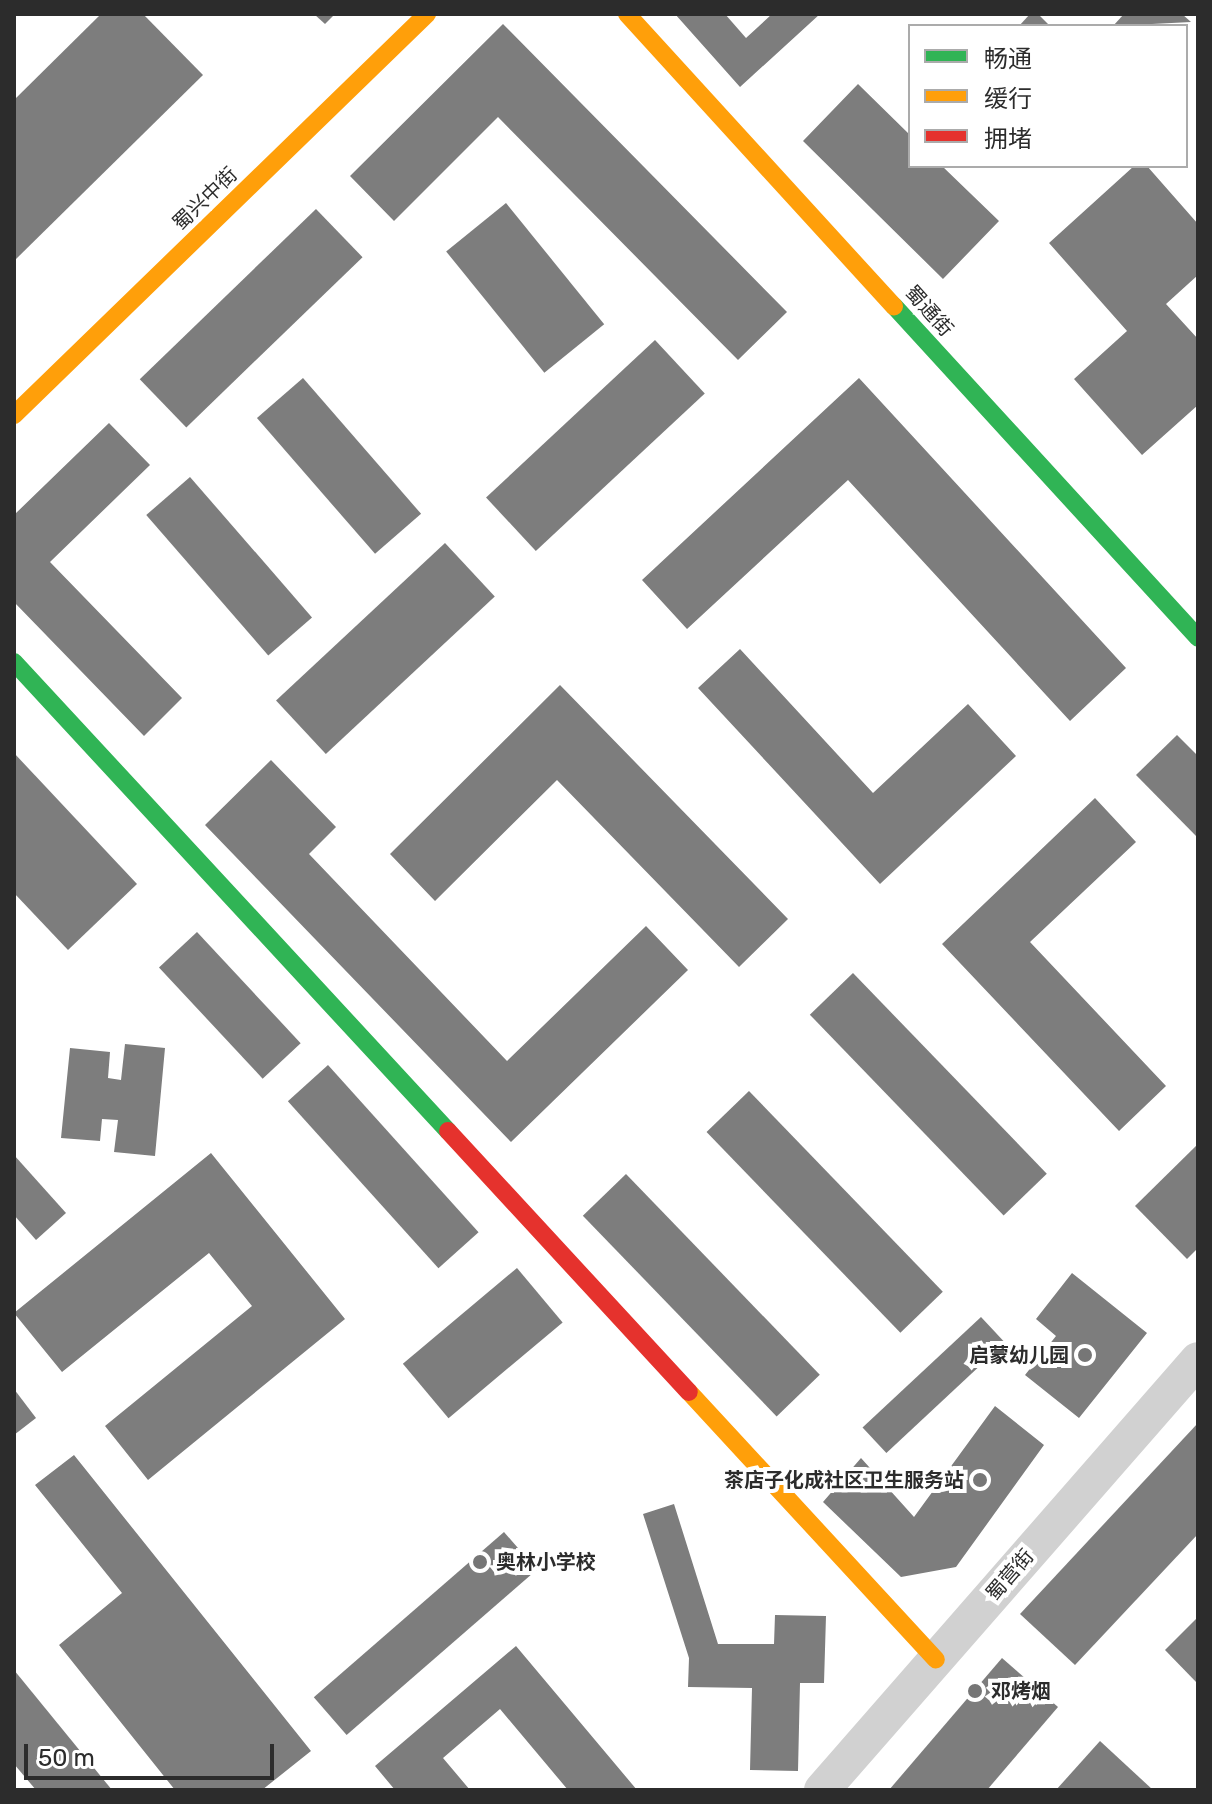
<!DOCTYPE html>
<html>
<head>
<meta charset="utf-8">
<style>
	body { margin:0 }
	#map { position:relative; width:1212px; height:1804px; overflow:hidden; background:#fff; font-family:Rubik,"Noto Sans SC",sans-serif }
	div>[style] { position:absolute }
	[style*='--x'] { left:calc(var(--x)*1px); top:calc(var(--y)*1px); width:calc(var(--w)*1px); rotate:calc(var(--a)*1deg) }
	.building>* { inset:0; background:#7d7d7d; transform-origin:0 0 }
	.street>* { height:36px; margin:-18px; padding:0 18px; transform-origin:18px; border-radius:18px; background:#d1d1d1 }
	.fast>* { height:18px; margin:-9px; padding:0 9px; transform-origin:9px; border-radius:9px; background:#30b455 }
	.slow>* { height:18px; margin:-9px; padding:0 9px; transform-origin:9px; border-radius:9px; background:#ff9f0a }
	.jam>* { height:18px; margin:-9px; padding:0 9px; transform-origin:9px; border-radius:9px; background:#e5322d }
	.dots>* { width:22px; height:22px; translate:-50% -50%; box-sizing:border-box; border:4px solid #fff; border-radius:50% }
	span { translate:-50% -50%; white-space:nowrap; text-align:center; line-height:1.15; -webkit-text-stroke:8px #fff; paint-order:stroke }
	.street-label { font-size:20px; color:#2c2c2c }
	.poi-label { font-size:20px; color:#2c2c2c; font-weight:700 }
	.right { translate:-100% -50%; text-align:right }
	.left { translate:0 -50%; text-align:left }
	.frame { position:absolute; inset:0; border:16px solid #2c2c2c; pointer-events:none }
	.legend { position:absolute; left:908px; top:24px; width:280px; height:144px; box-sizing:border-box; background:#fff; border:2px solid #ababab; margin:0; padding:10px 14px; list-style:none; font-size:24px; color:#2c2c2c }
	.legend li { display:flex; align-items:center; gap:16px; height:40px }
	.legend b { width:40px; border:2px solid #ababab }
	.scale { position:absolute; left:24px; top:1744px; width:250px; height:36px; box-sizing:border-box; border:4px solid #2c2c2c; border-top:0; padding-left:10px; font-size:24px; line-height:28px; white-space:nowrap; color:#2c2c2c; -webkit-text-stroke:6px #fff; paint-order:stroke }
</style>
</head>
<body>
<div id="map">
	<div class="building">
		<i style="clip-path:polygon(101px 14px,143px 14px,203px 75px,14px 261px,14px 100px)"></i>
		<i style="clip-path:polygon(314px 14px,335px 14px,325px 24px)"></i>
		<i style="clip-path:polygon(675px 14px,725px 14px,746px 38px,772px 14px,820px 14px,740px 87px)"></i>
		<i style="clip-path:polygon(1030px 14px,1038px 14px,1050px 26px,1019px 26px)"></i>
		<i style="clip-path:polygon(1124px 14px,1182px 14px,1191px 22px,1113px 26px)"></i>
		<i style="clip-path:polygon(503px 24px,787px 312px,738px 360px,498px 117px,394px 221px,350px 176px)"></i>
		<i style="clip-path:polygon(858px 84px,910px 135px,910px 166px,942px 166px,999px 221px,943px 279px,803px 141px)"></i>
		<i style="clip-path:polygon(1134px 166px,1147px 166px,1198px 224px,1198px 275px,1166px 304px,1198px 339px,1198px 405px,1142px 455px,1074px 379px,1127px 331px,1049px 243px)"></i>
		<i style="left:506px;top:203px;width:156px;height:77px;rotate:51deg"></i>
		<i style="left:316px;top:209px;width:67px;height:245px;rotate:46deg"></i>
		<i style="left:655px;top:340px;width:73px;height:231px;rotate:47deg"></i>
		<i style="left:303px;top:378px;width:180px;height:61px;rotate:49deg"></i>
		<i style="clip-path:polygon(859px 378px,1126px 668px,1070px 721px,848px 480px,687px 629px,642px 580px)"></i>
		<i style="clip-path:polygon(109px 423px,150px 465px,50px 562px,182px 698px,144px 736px,14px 602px,14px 515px)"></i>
		<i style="left:190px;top:477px;width:186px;height:58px;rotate:49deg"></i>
		<i style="left:445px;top:543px;width:73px;height:231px;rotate:47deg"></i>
		<i style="clip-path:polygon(740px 649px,873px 793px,968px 704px,1016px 756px,880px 884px,698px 688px)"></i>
		<i style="clip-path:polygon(560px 685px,788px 919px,739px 967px,557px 780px,435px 901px,390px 854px)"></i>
		<i style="clip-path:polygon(1177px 735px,1198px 756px,1198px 838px,1136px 775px)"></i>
		<i style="clip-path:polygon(14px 753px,137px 884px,68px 950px,14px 893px)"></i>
		<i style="clip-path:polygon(271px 760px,336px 827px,309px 854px,507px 1061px,646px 926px,688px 970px,511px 1142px,205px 825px)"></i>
		<i style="clip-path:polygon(1095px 798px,1136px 842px,1030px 942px,1166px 1086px,1119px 1131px,942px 944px)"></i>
		<i style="left:197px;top:932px;width:152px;height:52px;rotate:47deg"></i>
		<i style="left:853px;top:973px;width:279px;height:60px;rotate:46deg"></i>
		<i style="clip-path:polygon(125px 1044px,165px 1048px,155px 1156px,114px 1152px,118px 1120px,102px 1119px,100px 1141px,61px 1138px,70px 1048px,110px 1052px,108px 1078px,121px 1080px)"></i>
		<i style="left:328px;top:1065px;width:225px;height:54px;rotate:48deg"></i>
		<i style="left:749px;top:1091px;width:279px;height:59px;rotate:46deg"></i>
		<i style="clip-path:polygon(1198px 1144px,1198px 1248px,1187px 1259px,1135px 1206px)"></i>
		<i style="clip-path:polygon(211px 1153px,345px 1319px,148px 1480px,105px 1426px,252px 1306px,209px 1253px,62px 1372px,14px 1313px)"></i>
		<i style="clip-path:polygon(14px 1155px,66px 1213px,36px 1240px,14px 1215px)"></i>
		<i style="left:626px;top:1174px;width:279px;height:60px;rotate:46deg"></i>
		<i style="left:517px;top:1268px;width:71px;height:149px;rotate:50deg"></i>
		<i style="clip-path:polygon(1072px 1273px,1147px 1333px,1079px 1418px,1025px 1375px,1056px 1336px,1036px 1319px)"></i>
		<i style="left:981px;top:1317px;width:35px;height:162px;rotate:47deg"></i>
		<i style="clip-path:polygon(14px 1389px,36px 1418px,14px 1435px)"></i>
		<i style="clip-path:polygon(995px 1406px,1044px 1445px,956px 1567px,901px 1577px,823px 1502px,861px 1458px,914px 1517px)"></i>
		<i style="clip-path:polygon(1198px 1423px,1198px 1534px,1075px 1665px,1020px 1614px)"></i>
		<i style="clip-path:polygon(74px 1455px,311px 1751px,262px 1790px,175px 1790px,59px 1645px,122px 1593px,35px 1485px)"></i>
		<i style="clip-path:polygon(674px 1504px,718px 1644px,774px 1644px,775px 1615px,826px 1616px,824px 1683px,800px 1683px,798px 1771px,750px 1770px,752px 1688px,688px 1687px,689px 1658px,643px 1514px)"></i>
		<i style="left:504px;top:1532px;width:50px;height:252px;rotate:49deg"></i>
		<i style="clip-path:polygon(1198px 1617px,1198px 1684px,1165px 1650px)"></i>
		<i style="clip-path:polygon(516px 1646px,637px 1790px,568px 1790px,500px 1709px,443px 1758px,470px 1790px,395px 1790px,375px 1766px)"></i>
		<i style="clip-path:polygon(1002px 1658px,1058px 1707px,987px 1790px,889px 1790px)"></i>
		<i style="clip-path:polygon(14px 1670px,112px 1790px,36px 1790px,14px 1764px)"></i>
		<i style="clip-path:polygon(1100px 1741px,1153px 1790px,1056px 1790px)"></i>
	</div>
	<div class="street">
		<i style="--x:822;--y:1790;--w:571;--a:-48.83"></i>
	</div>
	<div class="fast">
		<i style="--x:894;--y:306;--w:450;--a:47.5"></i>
		<i style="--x:14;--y:662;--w:639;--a:47.22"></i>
	</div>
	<div class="slow">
		<i style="--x:627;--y:14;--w:396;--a:47.6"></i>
		<i style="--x:14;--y:415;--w:576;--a:-44.16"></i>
		<i style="--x:689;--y:1392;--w:364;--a:47.3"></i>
	</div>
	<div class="jam">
		<i style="--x:448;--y:1131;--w:355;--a:47.3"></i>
	</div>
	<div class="dots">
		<i style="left:1085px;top:1355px;background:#767676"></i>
		<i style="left:980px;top:1480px;background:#767676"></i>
		<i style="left:480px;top:1562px;background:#767676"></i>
		<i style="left:975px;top:1691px;background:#767676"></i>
	</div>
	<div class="street-label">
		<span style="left:205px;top:199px;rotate:-44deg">蜀兴中街</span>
		<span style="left:929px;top:311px;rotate:48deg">蜀通街</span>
		<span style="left:1010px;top:1575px;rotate:-49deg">蜀营街</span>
	</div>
	<div class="poi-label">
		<span class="right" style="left:1069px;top:1355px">启蒙幼儿园</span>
		<span class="right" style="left:964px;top:1480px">茶店子化成社区卫生服务站</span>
		<span class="left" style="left:496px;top:1562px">奥林小学校</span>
		<span class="left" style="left:991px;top:1691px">邓烤烟</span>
	</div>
	<div class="frame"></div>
	<ul class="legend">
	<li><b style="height:10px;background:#30b455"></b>畅通</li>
	<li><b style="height:10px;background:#ff9f0a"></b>缓行</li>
	<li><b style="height:10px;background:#e5322d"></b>拥堵</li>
	</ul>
	<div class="scale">50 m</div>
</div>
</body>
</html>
